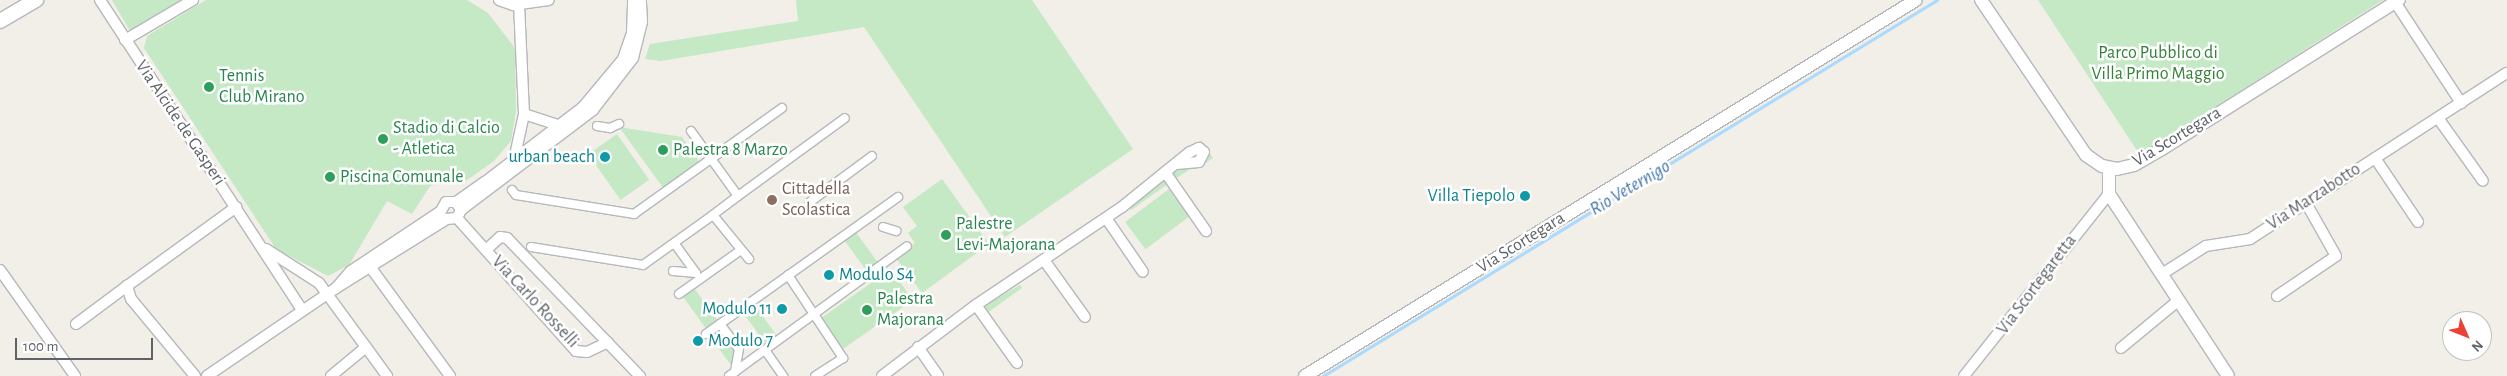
<!DOCTYPE html>
<html>
<head>
<meta charset="utf-8">
<style>
	body { margin:0 }
	#map { position:relative; width:2507px; height:376px; overflow:hidden; background:#f1efe8; font-family:"Alegreya Sans",sans-serif }
	div>[style] { position:absolute }
	[style*='--x'] { left:calc(var(--x)*1px); top:calc(var(--y)*1px); width:calc(var(--w)*1px); rotate:calc(var(--a)*1deg) }
	.green>* { inset:0; background:#c5e8c5; transform-origin:0 0 }
	.stream>* { height:2.5px; margin:-1.25px; padding:0 1.25px; transform-origin:1.25px; border-radius:1.25px; background:#aadaff }
	.roads { filter:drop-shadow(1px 0 #b5b8bc) drop-shadow(-1px 0 #b5b8bc) drop-shadow(0 1px #b5b8bc) drop-shadow(0 -1px #b5b8bc) }
	.pedestrian>* { height:8px; margin:-4px; padding:0 4px; transform-origin:4px; border-radius:4px; background:#fff }
	.minor>* { height:10px; margin:-5px; padding:0 5px; transform-origin:5px; border-radius:5px; background:#fff }
	.tertiary>* { height:12px; margin:-6px; padding:0 6px; transform-origin:6px; border-radius:6px; background:#fff }
	.secondary>* { height:14px; margin:-7px; padding:0 7px; transform-origin:7px; border-radius:7px; background:#fff }
	.dots>* { width:14px; height:14px; translate:-50% -50%; box-sizing:border-box; border:2px solid #fff; border-radius:50% }
	span { translate:-50% -50%; white-space:nowrap; text-align:center; line-height:1.15; -webkit-text-stroke:5px #fff; paint-order:stroke }
	.park-label { font-size:18px; color:#348238 }
	.leisure-label { font-size:18px; color:#27864d }
	.left { translate:0 -50%; text-align:left }
	.street-label { font-size:18px; color:#5f6368 }
	.culture-label { font-size:18px; color:#0d838f }
	.right { translate:-100% -50%; text-align:right }
	.education-label { font-size:18px; color:#785e54 }
	.water-label { font-size:19px; color:#4174aa; font-style:italic }
	.north { position:absolute; left:2442px; top:311px; width:50px; height:50px; box-sizing:border-box; background:#fff; border:1px solid #bfc1c3; border-radius:50%; rotate:134deg; font-size:14px; font-weight:700; line-height:20px; text-align:center; color:#5f6368 }
	.north::after { content:''; display:block; margin:auto; width:18px; height:22px; background:#ea4335; clip-path:polygon(50% 0,100% 100%,50% 72%,0 100%) }
	.scale { position:absolute; left:15px; top:338px; width:138px; height:22px; box-sizing:border-box; border:2px solid #5f6368; border-top:0; padding-left:6px; font-size:15px; line-height:18px; white-space:nowrap; color:#5f6368; -webkit-text-stroke:4px #fff; paint-order:stroke }
</style>
</head>
<body>
<div id="map">
	<div class="green">
		<i style="clip-path:polygon(112px 0,192px 0,133px 36px)"></i>
		<i style="clip-path:polygon(206px 0,467px 0,488px 13px,515px 48px,516px 111px,511px 141px,494px 161px,467px 180px,430px 186px,412px 214px,387px 201px,349px 265px,328px 276px,276px 249px,144px 48px,147px 36px)"></i>
		<i style="clip-path:polygon(796px 0,1032px 0,1133px 149px,1005px 237px,864px 27px,661px 61px,645px 59px,650px 44px,798px 21px)"></i>
		<i style="clip-path:polygon(2038px 0,2383px 0,2140px 155px)"></i>
		<i style="clip-path:polygon(619px 127px,682px 137px,700px 163px,664px 189px)"></i>
		<i style="left:617px;top:134px;width:56px;height:35px;rotate:55deg"></i>
		<i style="clip-path:polygon(1201px 140px,1213px 158px,1202px 166px,1189px 170px,1175px 179px,1173px 172px,1185px 164px,1203px 164px,1208px 159px,1208px 154px,1183px 152px)"></i>
		<i style="clip-path:polygon(942px 179px,989px 244px,922px 293px,895px 257px,915px 243px,908px 233px,917px 226px,903px 207px)"></i>
		<i style="clip-path:polygon(1163px 180px,1168px 184px,1131px 210px,1129px 208px)"></i>
		<i style="left:1169px;top:189px;width:34px;height:55px;rotate:53deg"></i>
		<i style="left:855px;top:231px;width:41px;height:14px;rotate:54deg"></i>
		<i style="left:891px;top:269px;width:38px;height:87px;rotate:55deg"></i>
		<i style="clip-path:polygon(1020px 285px,1022px 288px,987px 313px,985px 305px)"></i>
		<i style="left:694px;top:288px;width:42px;height:14px;rotate:54deg"></i>
		<i style="left:754px;top:304px;width:41px;height:14px;rotate:54deg"></i>
		<i style="clip-path:polygon(720px 327px,737px 350px,733px 368px,709px 335px)"></i>
	</div>
	<div class="stream">
		<i style="--x:1323;--y:376;--w:720;--a:-31.48"></i>
	</div>
	<div class="roads">
		<div class="pedestrian">
			<i style="--x:597;--y:126;--w:13;--a:9"></i>
			<i style="--x:610;--y:128;--w:10;--a:-24"></i>
			<i style="--x:691;--y:131;--w:80;--a:54.1"></i>
			<i style="--x:738;--y:196;--w:31;--a:143"></i>
			<i style="--x:713;--y:215;--w:57;--a:50.7"></i>
			<i style="--x:512;--y:190;--w:6;--a:51"></i>
			<i style="--x:516;--y:195;--w:120;--a:9.1"></i>
			<i style="--x:634;--y:214;--w:182;--a:-35.6"></i>
			<i style="--x:738;--y:196;--w:132;--a:-36.1"></i>
			<i style="--x:810;--y:202;--w:77;--a:-36.6"></i>
			<i style="--x:883;--y:227;--w:14;--a:17"></i>
			<i style="--x:531;--y:247;--w:113;--a:9.1"></i>
			<i style="--x:643;--y:265;--w:86;--a:-35.5"></i>
			<i style="--x:673;--y:271;--w:23;--a:5"></i>
			<i style="--x:696;--y:273;--w:37;--a:-126"></i>
			<i style="--x:788;--y:275;--w:100;--a:56.5"></i>
			<i style="--x:843;--y:358;--w:33;--a:147"></i>
			<i style="--x:679;--y:294;--w:76;--a:-35.4"></i>
			<i style="--x:720;--y:324;--w:31;--a:53"></i>
			<i style="--x:739;--y:349;--w:23;--a:100"></i>
			<i style="--x:706;--y:334;--w:236;--a:-35.5"></i>
			<i style="--x:765;--y:350;--w:32;--a:55"></i>
			<i style="--x:729;--y:376;--w:220;--a:-36.1"></i>
		</div>
		<div class="minor">
			<i style="--x:100;--y:0;--w:371;--a:56.9"></i>
			<i style="--x:499;--y:0;--w:15;--a:20"></i>
			<i style="--x:513;--y:5;--w:36;--a:-8"></i>
			<i style="--x:2395;--y:2;--w:121;--a:56.8"></i>
			<i style="--x:125;--y:40;--w:79;--a:-30.5"></i>
			<i style="--x:524;--y:114;--w:38;--a:18"></i>
			<i style="--x:2438;--y:118;--w:77;--a:54.5"></i>
			<i style="--x:2375;--y:158;--w:77;--a:56.1"></i>
			<i style="--x:514;--y:160;--w:47;--a:-77.7"></i>
			<i style="--x:524;--y:114;--w:109;--a:-92.6"></i>
			<i style="--x:1165;--y:172;--w:72;--a:55.2"></i>
			<i style="--x:461;--y:210;--w:166;--a:-37.1"></i>
			<i style="--x:593;--y:110;--w:66;--a:-52.4"></i>
			<i style="--x:633;--y:58;--w:37;--a:-76"></i>
			<i style="--x:642;--y:22;--w:22;--a:-93"></i>
			<i style="--x:457;--y:218;--w:178;--a:48.2"></i>
			<i style="--x:576;--y:351;--w:11;--a:5"></i>
			<i style="--x:587;--y:352;--w:23;--a:-25"></i>
			<i style="--x:1106;--y:218;--w:65;--a:55.6"></i>
			<i style="--x:266;--y:249;--w:63;--a:32.7"></i>
			<i style="--x:319;--y:283;--w:79;--a:53.7"></i>
			<i style="--x:486;--y:250;--w:19;--a:-43"></i>
			<i style="--x:500;--y:237;--w:7;--a:8"></i>
			<i style="--x:507;--y:238;--w:192;--a:46.1"></i>
			<i style="--x:1044;--y:260;--w:70;--a:54.3"></i>
			<i style="--x:368;--y:264;--w:139;--a:53.8"></i>
			<i style="--x:0;--y:270;--w:130;--a:54.7"></i>
			<i style="--x:2162;--y:274;--w:52;--a:-32.5"></i>
			<i style="--x:2206;--y:246;--w:45;--a:-9"></i>
			<i style="--x:2250;--y:239;--w:306;--a:-32.9"></i>
			<i style="--x:336;--y:288;--w:23;--a:-49"></i>
			<i style="--x:351;--y:271;--w:108;--a:-33.7"></i>
			<i style="--x:441;--y:211;--w:10;--a:-61"></i>
			<i style="--x:446;--y:202;--w:10;--a:0"></i>
			<i style="--x:456;--y:202;--w:35;--a:-35"></i>
			<i style="--x:485;--y:182;--w:123;--a:-37.4"></i>
			<i style="--x:583;--y:107;--w:62;--a:-50.2"></i>
			<i style="--x:623;--y:59;--w:28;--a:-71"></i>
			<i style="--x:632;--y:33;--w:33;--a:-88"></i>
			<i style="--x:2277;--y:296;--w:71;--a:-34.1"></i>
			<i style="--x:2336;--y:256;--w:61;--a:-119.5"></i>
			<i style="--x:976;--y:305;--w:71;--a:54.7"></i>
			<i style="--x:76;--y:324;--w:64;--a:-36.7"></i>
			<i style="--x:918;--y:347;--w:35;--a:55"></i>
			<i style="--x:2121;--y:348;--w:75;--a:-39.6"></i>
			<i style="--x:195;--y:376;--w:100;--a:-129.7"></i>
			<i style="--x:131;--y:299;--w:14;--a:-107"></i>
			<i style="--x:127;--y:286;--w:135;--a:-35.9"></i>
			<i style="--x:207;--y:376;--w:156;--a:-34.3"></i>
			<i style="--x:336;--y:288;--w:131;--a:-31.9"></i>
			<i style="--x:447;--y:219;--w:10;--a:-6"></i>
			<i style="--x:457;--y:218;--w:9;--a:-63"></i>
			<i style="--x:461;--y:210;--w:9;--a:-122"></i>
			<i style="--x:331;--y:376;--w:45;--a:-39.6"></i>
			<i style="--x:366;--y:347;--w:36;--a:54"></i>
			<i style="--x:882;--y:376;--w:118;--a:-37.1"></i>
			<i style="--x:976;--y:305;--w:176;--a:-33.9"></i>
			<i style="--x:1122;--y:207;--w:87;--a:-39"></i>
			<i style="--x:1190;--y:152;--w:10;--a:-24"></i>
			<i style="--x:1199;--y:148;--w:6;--a:39"></i>
			<i style="--x:1204;--y:152;--w:11;--a:117"></i>
			<i style="--x:1199;--y:162;--w:23;--a:175"></i>
			<i style="--x:1964;--y:376;--w:233;--a:-51.5"></i>
		</div>
		<div class="tertiary">
			<i style="--x:1981;--y:0;--w:187;--a:55.9"></i>
			<i style="--x:2086;--y:155;--w:19;--a:35"></i>
			<i style="--x:2102;--y:166;--w:15;--a:11"></i>
			<i style="--x:2117;--y:169;--w:17;--a:-13"></i>
			<i style="--x:2134;--y:165;--w:32;--a:-30"></i>
			<i style="--x:2162;--y:149;--w:280;--a:-32.2"></i>
			<i style="--x:2109;--y:168;--w:26;--a:90"></i>
			<i style="--x:2109;--y:194;--w:217;--a:56.8"></i>
			<i style="--x:1305;--y:376;--w:717;--a:-31.61"></i>
		</div>
		<div class="secondary">
			<i style="--x:0;--y:21;--w:42;--a:-30.3"></i>
		</div>
	</div>
	<div class="dots">
		<i style="left:209px;top:87px;background:#2e9e5b"></i>
		<i style="left:383px;top:139px;background:#2e9e5b"></i>
		<i style="left:663px;top:150px;background:#2e9e5b"></i>
		<i style="left:605px;top:157px;background:#0f9aa8"></i>
		<i style="left:330px;top:177px;background:#2e9e5b"></i>
		<i style="left:1525px;top:196px;background:#0f9aa8"></i>
		<i style="left:772px;top:200px;background:#8d6e63"></i>
		<i style="left:946px;top:235px;background:#2e9e5b"></i>
		<i style="left:829px;top:275px;background:#0f9aa8"></i>
		<i style="left:782px;top:309px;background:#0f9aa8"></i>
		<i style="left:867px;top:310px;background:#2e9e5b"></i>
		<i style="left:698px;top:341px;background:#0f9aa8"></i>
	</div>
	<div class="park-label">
		<span style="left:2158px;top:64px">Parco Pubblico di<br>Villa Primo Maggio</span>
	</div>
	<div class="leisure-label">
		<span class="left" style="left:219px;top:87px">Tennis<br>Club Mirano</span>
		<span class="left" style="left:393px;top:139px">Stadio di Calcio<br>- Atletica</span>
		<span class="left" style="left:673px;top:150px">Palestra 8 Marzo</span>
		<span class="left" style="left:340px;top:177px">Piscina Comunale</span>
		<span class="left" style="left:956px;top:235px">Palestre<br>Levi-Majorana</span>
		<span class="left" style="left:877px;top:310px">Palestra<br>Majorana</span>
	</div>
	<div class="street-label">
		<span style="left:180px;top:123px;rotate:56deg">Via Alcide de Gasperi</span>
		<span style="left:2177px;top:137px;rotate:-31deg">Via Scortegara</span>
		<span style="left:2314px;top:197px;rotate:-33deg">Via Marzabotto</span>
		<span style="left:1521px;top:243px;rotate:-32deg">Via Scortegara</span>
		<span style="left:2037px;top:285px;rotate:-53deg">Via Scortegaretta</span>
		<span style="left:535px;top:302px;rotate:47deg">Via Carlo Rosselli</span>
	</div>
	<div class="culture-label">
		<span class="right" style="left:595px;top:157px">urban beach</span>
		<span class="right" style="left:1515px;top:196px">Villa Tiepolo</span>
		<span class="left" style="left:839px;top:275px">Modulo S4</span>
		<span class="right" style="left:772px;top:309px">Modulo 11</span>
		<span class="left" style="left:708px;top:341px">Modulo 7</span>
	</div>
	<div class="education-label">
		<span class="left" style="left:782px;top:200px">Cittadella<br>Scolastica</span>
	</div>
	<div class="water-label">
		<span style="left:1630px;top:188px;rotate:-31deg">Rio Veternigo</span>
	</div>
	<div class="north">N</div>
	<div class="scale">100 m</div>
</div>
</body>
</html>
